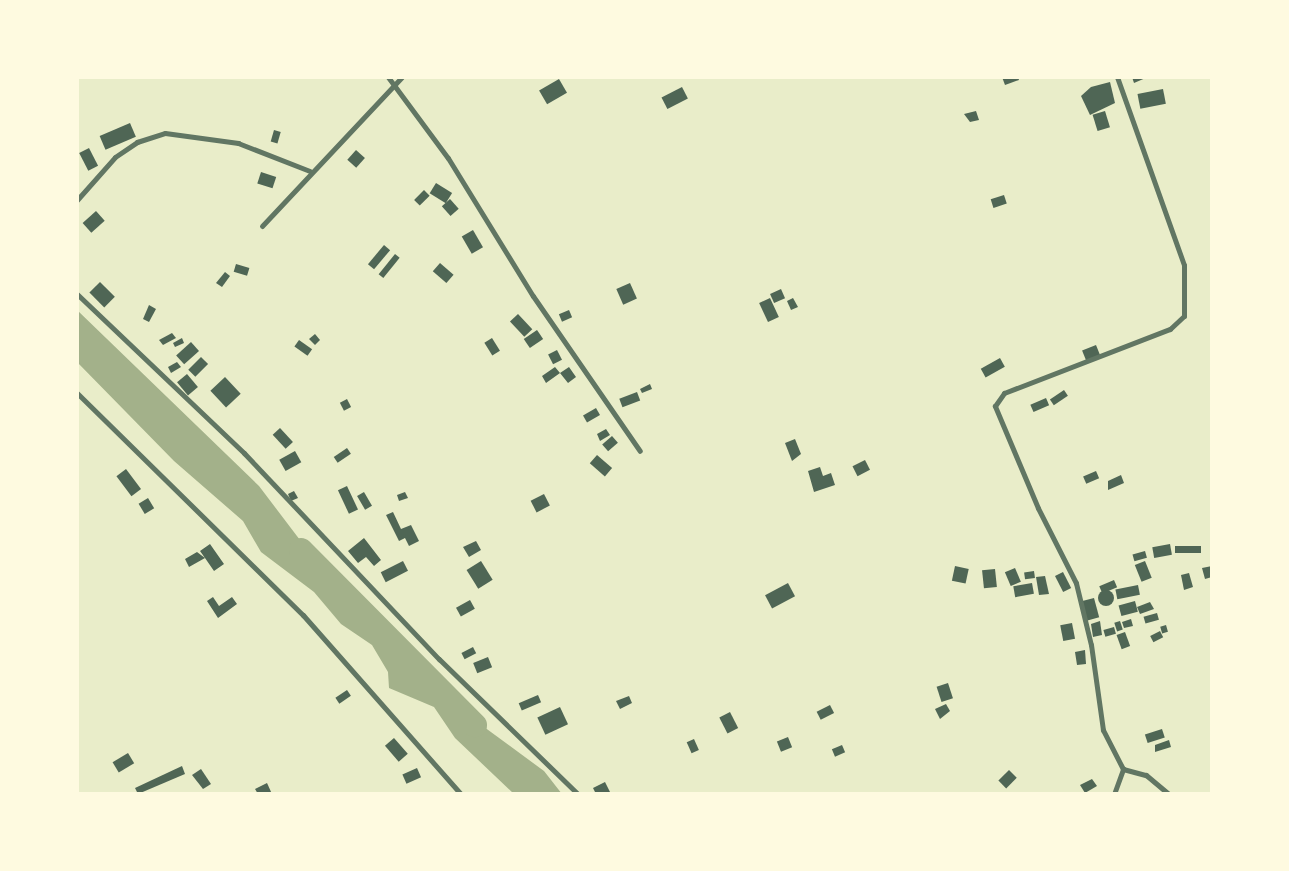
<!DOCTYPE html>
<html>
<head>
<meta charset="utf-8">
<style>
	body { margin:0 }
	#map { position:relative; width:1289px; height:871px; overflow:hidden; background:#e9edc9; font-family:Barlow,sans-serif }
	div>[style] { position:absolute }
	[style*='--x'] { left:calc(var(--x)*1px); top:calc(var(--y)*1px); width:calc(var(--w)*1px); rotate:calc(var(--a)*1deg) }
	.water>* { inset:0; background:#a3b18a }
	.river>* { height:24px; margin:-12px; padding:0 12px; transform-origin:12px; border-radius:12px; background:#a3b18a }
	.building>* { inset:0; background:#4f6655; transform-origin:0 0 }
	.round { border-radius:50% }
	.minor>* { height:5px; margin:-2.5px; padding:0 2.5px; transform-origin:2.5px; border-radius:2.5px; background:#617663 }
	span { translate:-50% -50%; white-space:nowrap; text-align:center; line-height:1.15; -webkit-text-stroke:6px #fefae0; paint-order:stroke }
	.frame { position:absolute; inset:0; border:79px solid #fefae0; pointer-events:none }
</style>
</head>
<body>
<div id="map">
	<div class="water">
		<i style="clip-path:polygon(77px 310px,259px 486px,325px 573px,450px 702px,544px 771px,562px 794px,514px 794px,455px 738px,434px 707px,389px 688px,388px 672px,372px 645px,341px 624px,314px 592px,261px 552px,243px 521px,174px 461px,77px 362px)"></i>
	</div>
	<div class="river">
		<i style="--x:301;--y:550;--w:247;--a:45.2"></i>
	</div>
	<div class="building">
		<i style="clip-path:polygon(1002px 77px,1018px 77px,1019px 80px,1005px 85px)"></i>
		<i style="clip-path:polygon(1132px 77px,1148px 77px,1134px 83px)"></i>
		<i style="left:559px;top:79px;width:16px;height:23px;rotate:60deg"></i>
		<i style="clip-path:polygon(1110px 82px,1115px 103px,1090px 115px,1081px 96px,1091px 87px)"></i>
		<i style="left:682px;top:87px;width:13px;height:23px;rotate:63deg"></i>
		<i style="left:1163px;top:89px;width:15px;height:26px;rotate:79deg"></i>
		<i style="clip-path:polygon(976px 111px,979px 120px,970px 122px,964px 114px)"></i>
		<i style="left:1105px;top:111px;width:17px;height:13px;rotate:73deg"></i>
		<i style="left:130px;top:123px;width:15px;height:33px;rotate:67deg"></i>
		<i style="left:274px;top:130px;width:7px;height:12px;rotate:16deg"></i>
		<i style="left:89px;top:148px;width:20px;height:11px;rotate:63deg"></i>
		<i style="left:356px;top:150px;width:12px;height:13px;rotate:42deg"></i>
		<i style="left:261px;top:172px;width:16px;height:12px;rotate:18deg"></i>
		<i style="left:436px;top:183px;width:19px;height:12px;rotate:32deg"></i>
		<i style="left:424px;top:190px;width:8px;height:14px;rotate:45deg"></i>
		<i style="left:1004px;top:195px;width:9px;height:14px;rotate:72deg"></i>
		<i style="left:450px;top:199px;width:13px;height:11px;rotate:48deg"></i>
		<i style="left:96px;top:211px;width:13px;height:18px;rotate:48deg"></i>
		<i style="left:473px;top:230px;width:20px;height:13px;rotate:60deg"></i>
		<i style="left:384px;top:245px;width:8px;height:25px;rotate:40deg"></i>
		<i style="left:395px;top:254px;width:6px;height:26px;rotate:39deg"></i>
		<i style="left:440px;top:263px;width:18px;height:11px;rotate:41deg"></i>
		<i style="left:236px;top:264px;width:14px;height:8px;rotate:17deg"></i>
		<i style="clip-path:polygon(225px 272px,230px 276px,222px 287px,216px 283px)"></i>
		<i style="left:100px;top:282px;width:21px;height:15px;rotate:45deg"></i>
		<i style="left:630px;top:283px;width:17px;height:15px;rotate:66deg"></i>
		<i style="left:781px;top:289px;width:10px;height:12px;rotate:66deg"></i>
		<i style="left:770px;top:298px;width:21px;height:12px;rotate:65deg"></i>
		<i style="clip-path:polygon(793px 298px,798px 307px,791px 310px,787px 301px)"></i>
		<i style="clip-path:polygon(149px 305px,156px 309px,149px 322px,143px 319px)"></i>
		<i style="left:569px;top:310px;width:8px;height:11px;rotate:67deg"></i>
		<i style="left:518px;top:314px;width:21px;height:11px;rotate:47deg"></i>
		<i style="left:537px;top:330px;width:11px;height:16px;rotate:56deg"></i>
		<i style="clip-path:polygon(172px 333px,176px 338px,163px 345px,159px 340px)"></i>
		<i style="clip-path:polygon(315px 334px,320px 340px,315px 345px,309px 339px)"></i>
		<i style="clip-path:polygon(182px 338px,184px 343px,175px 347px,173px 343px)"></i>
		<i style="left:492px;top:338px;width:15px;height:9px;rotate:58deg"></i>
		<i style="left:299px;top:340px;width:16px;height:8px;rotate:35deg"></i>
		<i style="left:191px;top:342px;width:12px;height:20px;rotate:48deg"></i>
		<i style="left:1096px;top:345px;width:11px;height:15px;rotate:68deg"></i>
		<i style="left:557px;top:350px;width:11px;height:10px;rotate:63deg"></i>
		<i style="left:201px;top:357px;width:10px;height:18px;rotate:45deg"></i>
		<i style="left:1000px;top:358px;width:10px;height:22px;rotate:61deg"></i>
		<i style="clip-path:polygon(177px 362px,181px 367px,171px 373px,168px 367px)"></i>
		<i style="clip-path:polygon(555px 367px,560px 373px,569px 367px,576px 377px,568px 383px,560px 373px,546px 383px,542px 376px)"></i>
		<i style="left:187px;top:374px;width:17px;height:13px;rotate:50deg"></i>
		<i style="left:225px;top:377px;width:23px;height:20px;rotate:47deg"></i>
		<i style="clip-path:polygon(650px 384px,652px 389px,642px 393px,640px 389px)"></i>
		<i style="left:1064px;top:390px;width:7px;height:17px;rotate:56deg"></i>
		<i style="left:637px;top:392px;width:9px;height:19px;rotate:69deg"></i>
		<i style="left:1046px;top:398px;width:8px;height:17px;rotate:67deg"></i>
		<i style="left:347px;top:399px;width:9px;height:8px;rotate:63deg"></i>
		<i style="left:596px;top:408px;width:8px;height:15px;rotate:60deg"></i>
		<i style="left:280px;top:428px;width:19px;height:10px;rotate:47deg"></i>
		<i style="clip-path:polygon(606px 429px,610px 435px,600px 441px,597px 434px)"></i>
		<i style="left:612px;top:436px;width:9px;height:13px;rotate:49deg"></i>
		<i style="clip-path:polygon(795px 439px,801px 454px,792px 461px,785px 443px)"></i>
		<i style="left:347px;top:448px;width:7px;height:16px;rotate:56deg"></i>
		<i style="left:295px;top:451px;width:13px;height:18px;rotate:61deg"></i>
		<i style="left:597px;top:455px;width:20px;height:11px;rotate:41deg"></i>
		<i style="left:865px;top:460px;width:11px;height:14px;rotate:63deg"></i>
		<i style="clip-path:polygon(820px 467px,823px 476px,831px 473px,835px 485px,814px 492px,808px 471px)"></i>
		<i style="left:126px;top:469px;width:25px;height:12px;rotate:53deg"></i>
		<i style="left:1096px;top:471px;width:8px;height:14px;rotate:67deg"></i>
		<i style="clip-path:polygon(1121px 475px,1124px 483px,1108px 490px,1108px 481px)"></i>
		<i style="left:347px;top:486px;width:26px;height:10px;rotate:65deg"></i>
		<i style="clip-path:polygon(294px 491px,298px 498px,291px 501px,288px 494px)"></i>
		<i style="left:364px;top:492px;width:16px;height:8px;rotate:60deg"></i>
		<i style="clip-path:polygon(405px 492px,408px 498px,399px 501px,397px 495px)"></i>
		<i style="left:544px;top:494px;width:13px;height:15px;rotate:63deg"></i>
		<i style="left:148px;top:498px;width:12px;height:11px;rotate:59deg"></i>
		<i style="clip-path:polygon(393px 512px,401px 529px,411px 525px,419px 541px,409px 546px,405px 538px,399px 541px,386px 515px)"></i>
		<i style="clip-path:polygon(364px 538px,381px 560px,374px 566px,366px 557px,358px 563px,348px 551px)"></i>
		<i style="clip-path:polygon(476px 541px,481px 550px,469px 557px,463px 547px)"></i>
		<i style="clip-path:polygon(210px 544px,224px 564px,214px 571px,205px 558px,189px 567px,185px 559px,197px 552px,205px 558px,200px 551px)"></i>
		<i style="left:1170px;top:544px;width:11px;height:18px;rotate:80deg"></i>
		<i style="left:1175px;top:546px;width:26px;height:7px"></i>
		<i style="left:1145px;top:551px;width:7px;height:13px;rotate:74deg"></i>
		<i style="left:403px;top:561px;width:11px;height:25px;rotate:63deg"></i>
		<i style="left:481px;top:561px;width:22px;height:17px;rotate:58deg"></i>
		<i style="left:1145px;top:561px;width:18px;height:11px;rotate:68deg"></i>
		<i style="left:955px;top:566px;width:14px;height:15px;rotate:12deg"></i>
		<i style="clip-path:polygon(1212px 566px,1212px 577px,1205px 579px,1202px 568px)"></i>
		<i style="left:1015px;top:568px;width:15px;height:11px;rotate:67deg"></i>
		<i style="left:995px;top:569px;width:18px;height:13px;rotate:84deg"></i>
		<i style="left:1034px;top:571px;width:7px;height:10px;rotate:82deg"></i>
		<i style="left:1063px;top:572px;width:18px;height:9px;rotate:63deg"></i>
		<i style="clip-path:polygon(1189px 573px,1193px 587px,1184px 590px,1181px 575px)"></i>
		<i style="clip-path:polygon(1045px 576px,1049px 594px,1039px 595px,1036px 577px)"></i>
		<i style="left:1114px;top:580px;width:8px;height:16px;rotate:67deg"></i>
		<i style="left:788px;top:583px;width:15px;height:26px;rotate:62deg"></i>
		<i style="left:1032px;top:583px;width:11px;height:19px;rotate:80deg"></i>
		<i style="left:1138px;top:585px;width:10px;height:23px;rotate:79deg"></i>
		<i class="round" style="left:1098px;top:590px;width:16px;height:16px"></i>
		<i style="clip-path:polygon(213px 597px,219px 606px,232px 597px,237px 604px,218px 618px,207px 601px)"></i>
		<i style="left:1094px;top:598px;width:20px;height:13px;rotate:75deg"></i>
		<i style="left:470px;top:600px;width:10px;height:16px;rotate:61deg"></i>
		<i style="left:1135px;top:601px;width:11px;height:17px;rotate:75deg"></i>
		<i style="clip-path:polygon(1150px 602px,1154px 609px,1140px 614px,1137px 607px)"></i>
		<i style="left:1157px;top:613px;width:7px;height:14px;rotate:74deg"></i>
		<i style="clip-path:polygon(1131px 619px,1133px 626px,1124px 628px,1122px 622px)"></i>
		<i style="clip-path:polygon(1100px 621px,1102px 635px,1093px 637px,1091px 624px)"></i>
		<i style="left:1120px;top:621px;width:9px;height:6px;rotate:72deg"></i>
		<i style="left:1072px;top:623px;width:16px;height:12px;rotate:79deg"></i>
		<i style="left:1166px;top:625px;width:7px;height:6px;rotate:74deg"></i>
		<i style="left:1114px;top:627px;width:7px;height:11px;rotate:74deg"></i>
		<i style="left:1160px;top:631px;width:7px;height:11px;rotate:63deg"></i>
		<i style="left:1125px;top:632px;width:15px;height:9px;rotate:70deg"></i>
		<i style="left:473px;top:647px;width:7px;height:13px;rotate:63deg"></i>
		<i style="clip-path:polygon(1085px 650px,1086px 664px,1077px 665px,1075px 652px)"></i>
		<i style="left:488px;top:657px;width:11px;height:16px;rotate:68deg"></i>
		<i style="left:948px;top:683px;width:16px;height:12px;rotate:72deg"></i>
		<i style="left:347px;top:690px;width:7px;height:14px;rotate:56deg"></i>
		<i style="left:538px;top:695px;width:8px;height:21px;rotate:67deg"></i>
		<i style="clip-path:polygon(629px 696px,632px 703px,620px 709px,616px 701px)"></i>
		<i style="clip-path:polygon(946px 704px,950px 711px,940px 719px,935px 709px)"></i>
		<i style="left:830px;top:705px;width:9px;height:15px;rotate:63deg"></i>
		<i style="left:560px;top:707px;width:19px;height:25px;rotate:65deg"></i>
		<i style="left:730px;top:712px;width:18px;height:12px;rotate:63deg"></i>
		<i style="left:1162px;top:729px;width:9px;height:18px;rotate:72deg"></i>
		<i style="left:788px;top:737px;width:11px;height:12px;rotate:68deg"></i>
		<i style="left:394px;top:738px;width:21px;height:12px;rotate:49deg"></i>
		<i style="left:694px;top:739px;width:12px;height:8px;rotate:66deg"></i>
		<i style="clip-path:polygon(1169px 740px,1171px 747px,1155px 752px,1155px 745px)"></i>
		<i style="left:842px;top:745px;width:8px;height:11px;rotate:67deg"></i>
		<i style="left:128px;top:753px;width:12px;height:18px;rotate:59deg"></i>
		<i style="clip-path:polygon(182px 766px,185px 774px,138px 794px,135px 788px)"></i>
		<i style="left:417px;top:768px;width:10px;height:16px;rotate:66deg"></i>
		<i style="clip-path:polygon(201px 769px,211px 784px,203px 789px,192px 775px)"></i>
		<i style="left:1009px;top:770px;width:11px;height:15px;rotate:45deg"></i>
		<i style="clip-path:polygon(1092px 779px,1097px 786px,1085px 793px,1080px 785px)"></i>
		<i style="clip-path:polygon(605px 782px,611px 794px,596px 794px,593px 788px)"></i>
		<i style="clip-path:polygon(267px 783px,272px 794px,258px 794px,255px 789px)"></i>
	</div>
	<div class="minor">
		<i style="--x:388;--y:77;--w:101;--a:53.5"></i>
		<i style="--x:448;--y:158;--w:162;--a:58.4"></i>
		<i style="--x:533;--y:296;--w:188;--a:55.4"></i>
		<i style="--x:77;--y:200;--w:57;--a:-48.5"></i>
		<i style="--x:115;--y:157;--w:27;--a:-34"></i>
		<i style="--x:137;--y:142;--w:29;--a:-18"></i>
		<i style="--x:165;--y:133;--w:74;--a:7.8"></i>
		<i style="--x:238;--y:143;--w:77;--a:21.3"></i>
		<i style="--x:262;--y:226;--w:204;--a:-46.8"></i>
		<i style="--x:77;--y:294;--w:231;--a:43.6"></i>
		<i style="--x:244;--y:453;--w:284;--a:46.6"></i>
		<i style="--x:439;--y:659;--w:194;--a:44.2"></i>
		<i style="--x:77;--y:393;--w:317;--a:44.5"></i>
		<i style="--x:303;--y:615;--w:239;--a:48.6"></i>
		<i style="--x:1123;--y:769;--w:24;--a:15"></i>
		<i style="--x:1146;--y:775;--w:30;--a:40"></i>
		<i style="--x:1114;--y:794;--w:27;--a:-70"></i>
		<i style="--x:1123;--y:769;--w:44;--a:-117.1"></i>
		<i style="--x:1103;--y:730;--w:86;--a:-98"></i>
		<i style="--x:1091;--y:645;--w:64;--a:-103.6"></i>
		<i style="--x:1076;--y:583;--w:84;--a:-116.9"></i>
		<i style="--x:1038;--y:508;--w:111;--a:-112.9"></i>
		<i style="--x:995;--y:406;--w:16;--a:-55"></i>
		<i style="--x:1004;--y:393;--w:178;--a:-21.1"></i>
		<i style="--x:1170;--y:329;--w:19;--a:-43"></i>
		<i style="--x:1184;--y:316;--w:51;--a:-90"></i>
		<i style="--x:1184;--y:265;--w:200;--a:-109.6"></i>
	</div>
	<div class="frame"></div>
</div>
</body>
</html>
